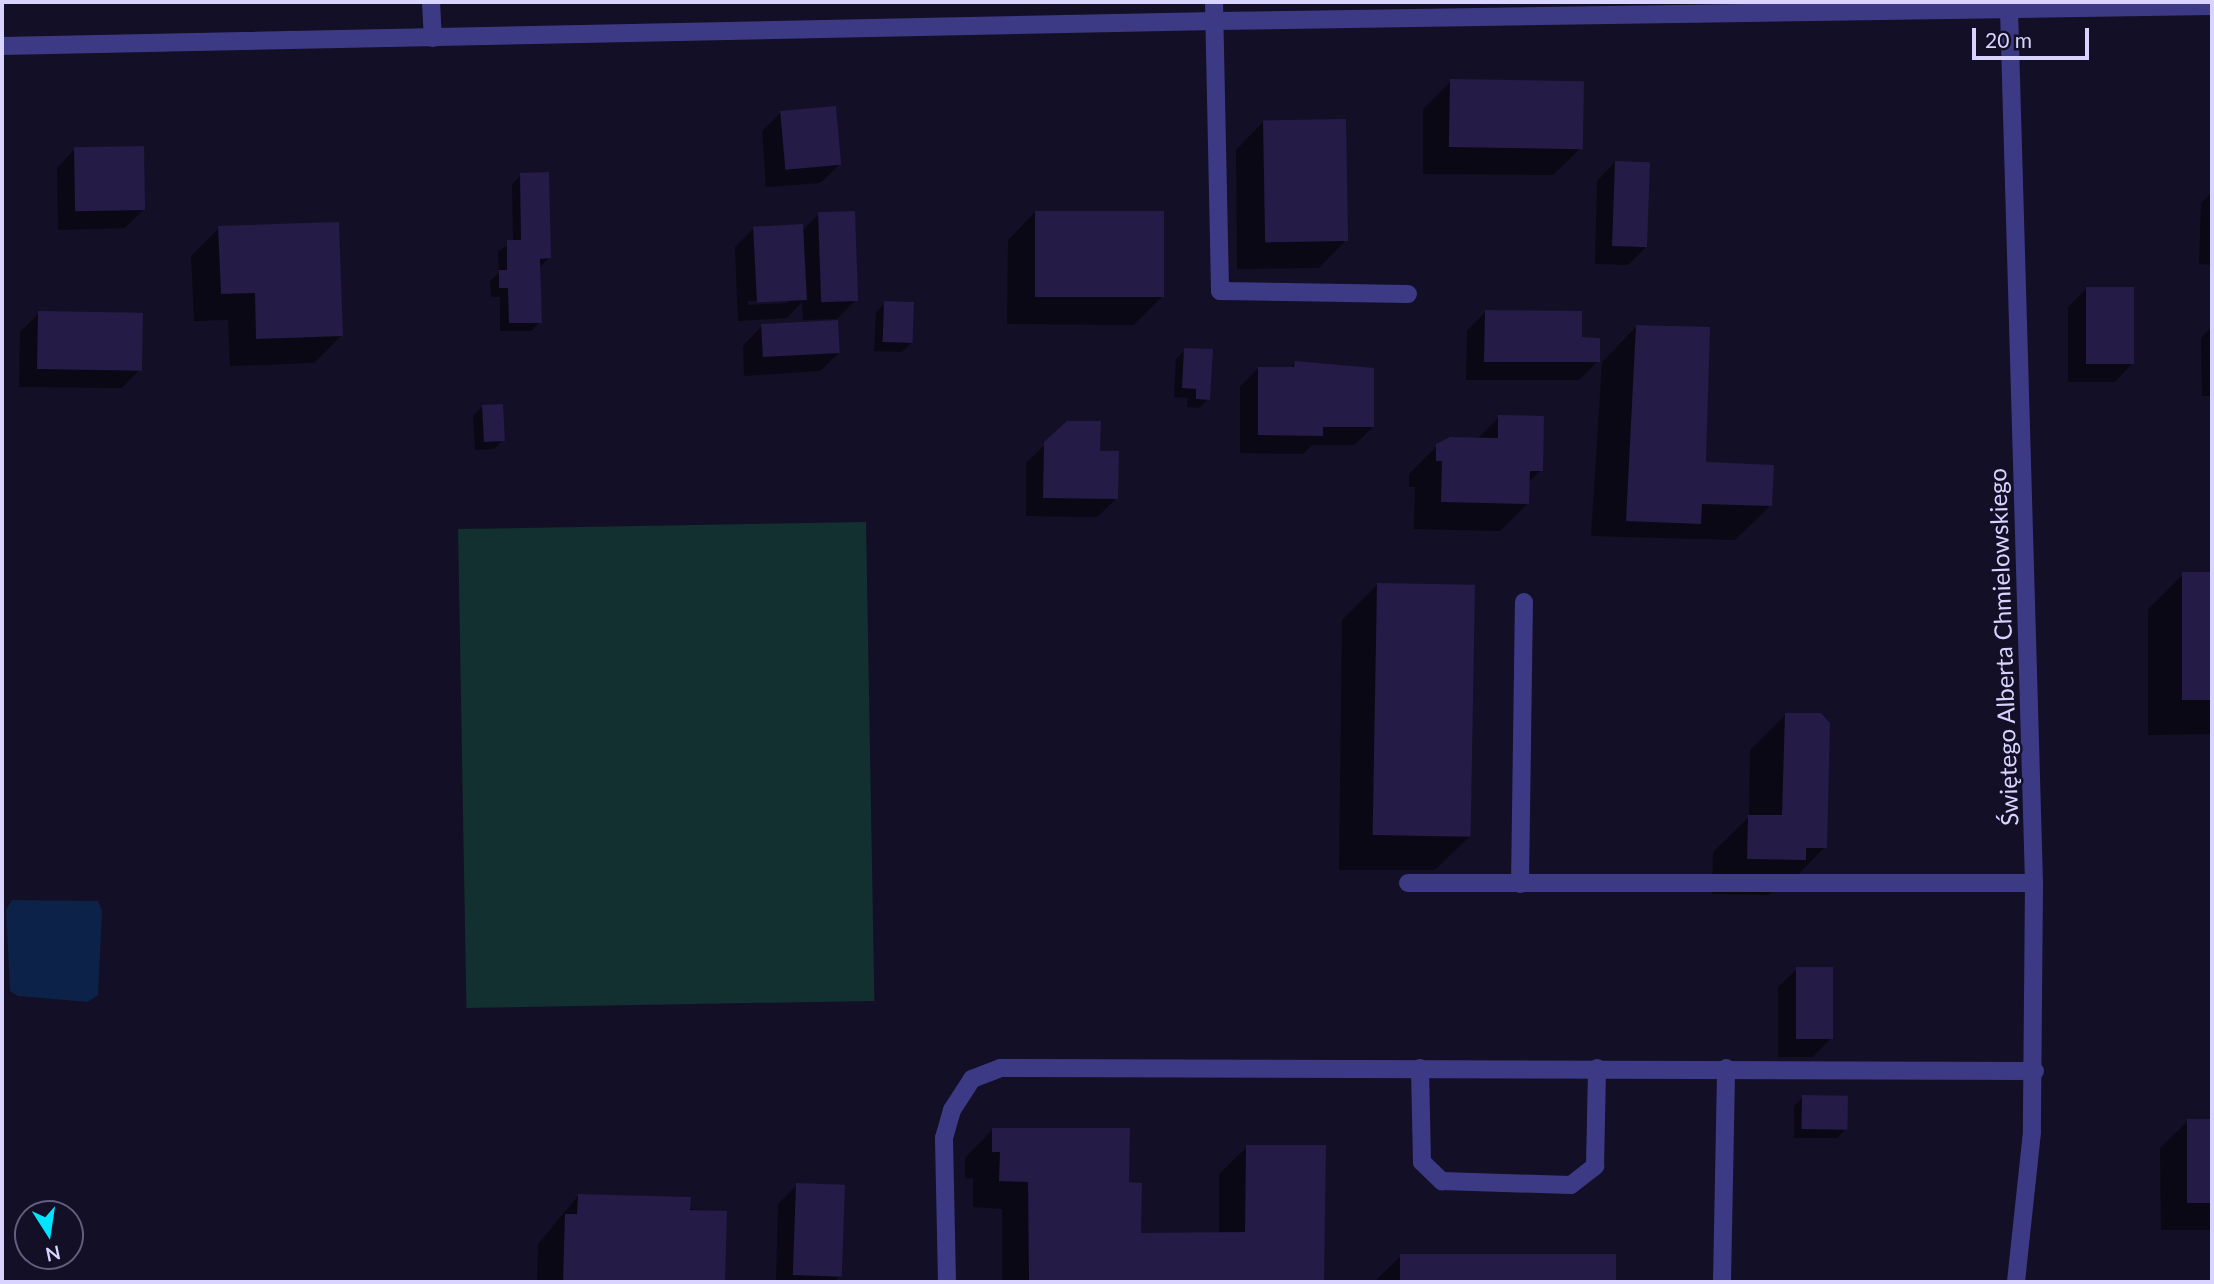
<!DOCTYPE html>
<html>
<head>
<meta charset="utf-8">
<style>
	body { margin:0 }
	#map { position:relative; width:2214px; height:1284px; overflow:hidden; background:#130f26; font-family:Lato,sans-serif }
	div>[style] { position:absolute }
	[style*='--x'] { left:calc(var(--x)*1px); top:calc(var(--y)*1px); width:calc(var(--w)*1px); rotate:calc(var(--a)*1deg) }
	.green>* { inset:0; background:#12302f; transform-origin:0 0 }
	.water>* { inset:0; background:#0c2248 }
	.shadow>* { inset:0; background:#0007 }
	.building>* { inset:0; background:#241b47; transform-origin:0 0 }
	.service>* { height:18px; margin:-9px; padding:0 9px; transform-origin:9px; border-radius:9px; background:#3d3a85 }
	.minor>* { height:18px; margin:-9px; padding:0 9px; transform-origin:9px; border-radius:9px; background:#3d3a85 }
	.tertiary>* { height:18px; margin:-9px; padding:0 9px; transform-origin:9px; border-radius:9px; background:#3d3a85 }
	span { translate:-50% -50%; white-space:nowrap; text-align:center; line-height:1.15; -webkit-text-stroke:5px #130f26; paint-order:stroke }
	.street-label { font-size:24px; color:#d9d4ff }
	.frame { position:absolute; inset:0; border:4px solid #d9d4ff; pointer-events:none }
	.north { position:absolute; left:14px; top:1200px; width:70px; height:70px; box-sizing:border-box; background:#130f26; border:2px solid #625e7d; border-radius:50%; rotate:168deg; font-size:19px; font-weight:700; line-height:28px; text-align:center; color:#d9d4ff }
	.north::after { content:''; display:block; margin:auto; width:24px; height:32px; background:#00e5ff; clip-path:polygon(50% 0,100% 100%,50% 72%,0 100%) }
	.scale { position:absolute; left:1972px; top:28px; width:117px; height:32px; box-sizing:border-box; border:4px solid #d9d4ff; border-top:0; padding-left:9px; font-size:21px; line-height:24px; white-space:nowrap; color:#d9d4ff; -webkit-text-stroke:5px #130f26; paint-order:stroke }
</style>
</head>
<body>
<div id="map">
	<div class="green">
		<i style="left:866px;top:522px;width:479px;height:408px;rotate:89deg"></i>
	</div>
	<div class="water">
		<i style="clip-path:polygon(12px 900px,98px 901px,102px 911px,98px 995px,88px 1002px,18px 996px,10px 991px,6px 910px)"></i>
	</div>
	<div class="shadow">
		<i style="clip-path:polygon(1451px 81px,1581px 148px,1553px 175px,1423px 174px,1423px 109px)"></i>
		<i style="clip-path:polygon(781px 112px,839px 165px,820px 183px,766px 187px,762px 131px)"></i>
		<i style="clip-path:polygon(1263px 122px,1346px 240px,1319px 268px,1237px 269px,1236px 150px)"></i>
		<i style="clip-path:polygon(75px 149px,143px 210px,125px 228px,58px 230px,57px 168px)"></i>
		<i style="clip-path:polygon(1615px 162px,1647px 246px,1628px 265px,1595px 264px,1597px 181px)"></i>
		<i style="clip-path:polygon(521px 175px,549px 258px,540px 267px,540px 322px,531px 331px,500px 331px,500px 297px,491px 297px,490px 281px,499px 273px,498px 251px,513px 242px,512px 184px)"></i>
		<i style="clip-path:polygon(2212px 192px,2212px 265px,2199px 264px,2201px 203px)"></i>
		<i style="clip-path:polygon(1035px 212px,1162px 297px,1134px 325px,1007px 324px,1008px 240px)"></i>
		<i style="clip-path:polygon(evenodd,819px 214px,856px 300px,837px 319px,803px 320px,802px 302px,787px 318px,738px 321px,735px 247px,753px 229px,802px 231px,819px 214px,788px 299px,788px 303px,748px 305px,748px 301px,788px 299px)"></i>
		<i style="clip-path:polygon(219px 228px,342px 335px,314px 363px,230px 366px,228px 320px,194px 321px,191px 256px)"></i>
		<i style="clip-path:polygon(2086px 289px,2133px 363px,2115px 382px,2068px 382px,2068px 307px)"></i>
		<i style="clip-path:polygon(885px 303px,911px 343px,902px 352px,874px 351px,876px 312px)"></i>
		<i style="clip-path:polygon(1485px 312px,1580px 339px,1598px 361px,1579px 380px,1466px 380px,1467px 331px)"></i>
		<i style="clip-path:polygon(39px 313px,140px 369px,122px 388px,19px 387px,20px 332px)"></i>
		<i style="clip-path:polygon(1637px 326px,1704px 464px,1771px 505px,1735px 540px,1591px 536px,1602px 362px)"></i>
		<i style="clip-path:polygon(2212px 326px,2212px 396px,2202px 396px,2201px 338px)"></i>
		<i style="clip-path:polygon(761px 327px,839px 353px,820px 371px,744px 376px,743px 346px)"></i>
		<i style="clip-path:polygon(1185px 350px,1208px 399px,1199px 408px,1187px 407px,1188px 398px,1174px 397px,1176px 359px)"></i>
		<i style="clip-path:polygon(1295px 363px,1373px 427px,1354px 445px,1312px 445px,1303px 454px,1240px 453px,1240px 387px,1258px 368px,1289px 369px)"></i>
		<i style="clip-path:polygon(482px 407px,503px 440px,494px 449px,475px 450px,473px 416px)"></i>
		<i style="clip-path:polygon(1499px 417px,1541px 470px,1528px 483px,1528px 503px,1500px 531px,1414px 529px,1415px 487px,1409px 487px,1409px 474px,1437px 446px,1477px 439px)"></i>
		<i style="clip-path:polygon(1046px 444px,1098px 453px,1116px 499px,1097px 517px,1026px 516px,1026px 463px)"></i>
		<i style="clip-path:polygon(2212px 573px,2212px 734px,2148px 735px,2148px 609px,2183px 574px)"></i>
		<i style="clip-path:polygon(1377px 585px,1471px 835px,1435px 870px,1339px 870px,1342px 620px)"></i>
		<i style="clip-path:polygon(1786px 714px,1825px 847px,1790px 883px,1781px 883px,1769px 895px,1712px 894px,1713px 852px,1749px 817px,1750px 750px)"></i>
		<i style="clip-path:polygon(1797px 969px,1831px 1038px,1813px 1057px,1778px 1057px,1778px 987px)"></i>
		<i style="clip-path:polygon(1803px 1097px,1846px 1128px,1837px 1138px,1794px 1138px,1794px 1106px)"></i>
		<i style="clip-path:polygon(2212px 1120px,2212px 1230px,2161px 1230px,2160px 1148px,2188px 1121px)"></i>
		<i style="clip-path:polygon(992px 1130px,1128px 1184px,1140px 1235px,1219px 1234px,1219px 1174px,1247px 1147px,1324px 1147px,1324px 1282px,1002px 1282px,1002px 1209px,973px 1207px,973px 1178px,965px 1179px,965px 1158px)"></i>
		<i style="clip-path:polygon(797px 1185px,840px 1276px,833px 1282px,776px 1282px,778px 1204px)"></i>
		<i style="clip-path:polygon(578px 1196px,725px 1213px,723px 1282px,537px 1282px,538px 1244px)"></i>
		<i style="clip-path:polygon(1401px 1256px,1615px 1257px,1614px 1282px,1374px 1282px)"></i>
	</div>
	<div class="building">
		<i style="left:1450px;top:79px;width:134px;height:68px;rotate:1deg"></i>
		<i style="left:836px;top:106px;width:59px;height:56px;rotate:85deg"></i>
		<i style="left:1346px;top:119px;width:122px;height:83px;rotate:89deg"></i>
		<i style="left:144px;top:146px;width:64px;height:70px;rotate:89deg"></i>
		<i style="left:1615px;top:161px;width:35px;height:85px;rotate:2deg"></i>
		<i style="clip-path:polygon(549px 172px,551px 258px,540px 259px,542px 323px,509px 323px,508px 288px,499px 288px,499px 270px,507px 270px,507px 240px,521px 240px,520px 173px)"></i>
		<i style="left:855px;top:211px;width:90px;height:37px;rotate:88deg"></i>
		<i style="left:1035px;top:211px;width:129px;height:86px"></i>
		<i style="clip-path:polygon(339px 222px,343px 336px,256px 339px,255px 293px,221px 294px,218px 226px)"></i>
		<i style="left:803px;top:224px;width:76px;height:50px;rotate:87deg"></i>
		<i style="left:2086px;top:287px;width:48px;height:77px"></i>
		<i style="left:884px;top:301px;width:30px;height:41px;rotate:2deg"></i>
		<i style="clip-path:polygon(1485px 310px,1582px 311px,1582px 337px,1600px 338px,1600px 362px,1484px 362px)"></i>
		<i style="left:38px;top:311px;width:105px;height:58px;rotate:1deg"></i>
		<i style="left:838px;top:320px;width:33px;height:77px;rotate:87deg"></i>
		<i style="clip-path:polygon(1636px 325px,1710px 327px,1706px 462px,1774px 465px,1772px 506px,1702px 504px,1701px 524px,1626px 521px)"></i>
		<i style="clip-path:polygon(1184px 348px,1213px 349px,1210px 400px,1196px 399px,1196px 389px,1182px 388px)"></i>
		<i style="clip-path:polygon(1295px 361px,1374px 368px,1374px 427px,1323px 427px,1323px 436px,1258px 435px,1258px 367px,1294px 367px)"></i>
		<i style="left:503px;top:404px;width:37px;height:21px;rotate:87deg"></i>
		<i style="clip-path:polygon(1498px 415px,1544px 416px,1543px 471px,1530px 471px,1529px 504px,1441px 502px,1442px 461px,1436px 461px,1436px 444px,1450px 437px,1498px 438px)"></i>
		<i style="clip-path:polygon(1067px 421px,1101px 421px,1100px 451px,1119px 451px,1118px 499px,1043px 498px,1044px 442px)"></i>
		<i style="left:2182px;top:572px;width:30px;height:128px"></i>
		<i style="left:1377px;top:583px;width:98px;height:252px;rotate:1deg"></i>
		<i style="clip-path:polygon(1785px 713px,1821px 713px,1830px 723px,1827px 848px,1806px 848px,1806px 860px,1747px 859px,1748px 815px,1782px 815px)"></i>
		<i style="left:1796px;top:967px;width:37px;height:72px"></i>
		<i style="left:1802px;top:1095px;width:46px;height:34px;rotate:1deg"></i>
		<i style="left:2187px;top:1119px;width:25px;height:84px"></i>
		<i style="clip-path:polygon(992px 1128px,1130px 1128px,1129px 1182px,1142px 1183px,1141px 1233px,1245px 1232px,1246px 1145px,1326px 1145px,1324px 1282px,1029px 1282px,1028px 1182px,999px 1181px,1000px 1152px,992px 1152px)"></i>
		<i style="left:796px;top:1183px;width:49px;height:92px;rotate:2deg"></i>
		<i style="clip-path:polygon(578px 1194px,691px 1197px,690px 1210px,727px 1211px,725px 1282px,563px 1282px,565px 1214px,577px 1214px)"></i>
		<i style="left:1400px;top:1254px;width:216px;height:28px"></i>
	</div>
	<div class="service">
		<i style="--x:1408;--y:883;--w:626;--a:0"></i>
		<i style="--x:1520;--y:884;--w:282;--a:-89.2"></i>
		<i style="--x:1420;--y:1068;--w:94;--a:88.8"></i>
		<i style="--x:1422;--y:1162;--w:28;--a:44"></i>
		<i style="--x:1442;--y:1181;--w:129;--a:1.8"></i>
		<i style="--x:1571;--y:1185;--w:31;--a:-38"></i>
		<i style="--x:1595;--y:1166;--w:98;--a:-88.8"></i>
		<i style="--x:947;--y:1282;--w:144;--a:-91.2"></i>
		<i style="--x:944;--y:1138;--w:29;--a:-74"></i>
		<i style="--x:952;--y:1110;--w:37;--a:-57"></i>
		<i style="--x:972;--y:1079;--w:30;--a:-21"></i>
		<i style="--x:1000;--y:1068;--w:1035;--a:0.17"></i>
		<i style="--x:1722;--y:1282;--w:214;--a:-88.9"></i>
	</div>
	<div class="minor">
		<i style="--x:431;--y:2;--w:36;--a:87"></i>
		<i style="--x:1214;--y:2;--w:289;--a:88.8"></i>
		<i style="--x:1220;--y:291;--w:188;--a:0.9"></i>
		<i style="--x:2009;--y:9;--w:874;--a:88.36"></i>
		<i style="--x:2034;--y:883;--w:249;--a:90.5"></i>
		<i style="--x:2032;--y:1132;--w:151;--a:96.1"></i>
	</div>
	<div class="tertiary">
		<i style="--x:2;--y:46;--w:1213;--a:-1.18"></i>
		<i style="--x:1215;--y:21;--w:997;--a:-0.86"></i>
	</div>
	<div class="street-label">
		<span style="left:2003px;top:647px;rotate:-92deg">Świętego Alberta Chmielowskiego</span>
	</div>
	<div class="frame"></div>
	<div class="north">N</div>
	<div class="scale">20 m</div>
</div>
</body>
</html>
